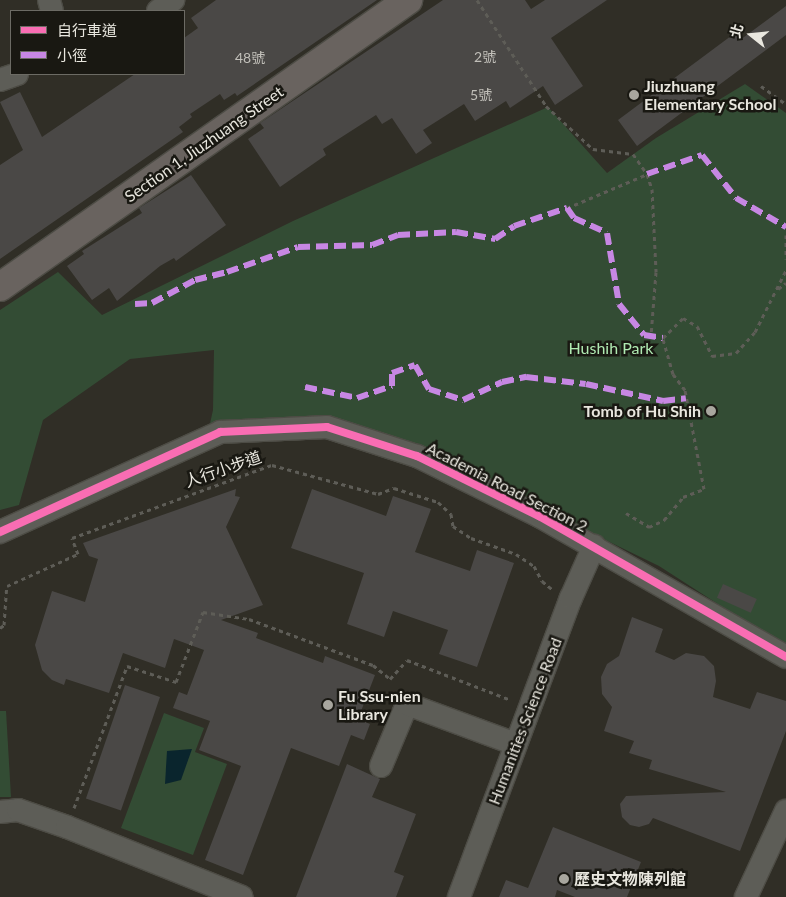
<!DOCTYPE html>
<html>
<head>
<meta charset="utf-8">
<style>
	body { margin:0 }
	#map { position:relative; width:786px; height:897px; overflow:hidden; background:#302e26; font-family:Lato,"Noto Sans TC",sans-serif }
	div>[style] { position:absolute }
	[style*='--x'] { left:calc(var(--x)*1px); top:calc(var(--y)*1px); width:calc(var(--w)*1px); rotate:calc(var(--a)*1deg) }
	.green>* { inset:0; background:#334c34 }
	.water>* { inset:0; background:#0a252d }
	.building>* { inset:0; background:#4a4846; transform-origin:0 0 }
	.path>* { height:3px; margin-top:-1.5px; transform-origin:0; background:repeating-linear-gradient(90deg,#5e5d57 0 4px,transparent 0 8px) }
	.roads { filter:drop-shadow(1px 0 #4d4c45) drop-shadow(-1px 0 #4d4c45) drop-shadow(0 1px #4d4c45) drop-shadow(0 -1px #4d4c45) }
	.minor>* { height:22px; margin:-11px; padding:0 11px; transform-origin:11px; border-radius:11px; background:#5d5d57 }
	.major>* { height:28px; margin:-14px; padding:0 14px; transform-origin:14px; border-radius:14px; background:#69635f }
	.quiet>* { height:6px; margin-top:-3px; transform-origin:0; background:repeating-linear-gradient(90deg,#c787e3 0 12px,transparent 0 18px) }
	.cycleway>* { height:8px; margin:-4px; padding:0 4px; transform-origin:4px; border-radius:4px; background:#f96db3 }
	.dots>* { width:14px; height:14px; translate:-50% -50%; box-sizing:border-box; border:2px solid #191812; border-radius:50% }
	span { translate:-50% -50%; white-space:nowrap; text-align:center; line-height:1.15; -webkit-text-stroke:5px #191812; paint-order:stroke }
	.number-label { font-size:14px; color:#c1bfb9 }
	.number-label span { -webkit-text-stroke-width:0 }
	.poi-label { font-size:16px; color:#e9e7df; font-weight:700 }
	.left { translate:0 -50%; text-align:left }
	.right { translate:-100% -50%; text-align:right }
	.street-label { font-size:16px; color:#e9e7df }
	.park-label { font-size:16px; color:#afe9b1 }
	.legend { position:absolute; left:10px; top:10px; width:175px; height:65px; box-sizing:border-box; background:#191812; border:1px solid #6c6b64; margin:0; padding:6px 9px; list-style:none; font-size:15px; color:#e9e7df }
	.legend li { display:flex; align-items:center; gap:10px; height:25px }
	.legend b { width:25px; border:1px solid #6c6b64 }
	.north { position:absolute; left:726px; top:10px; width:50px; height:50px; -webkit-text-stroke:4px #191812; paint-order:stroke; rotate:286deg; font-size:14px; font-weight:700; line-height:20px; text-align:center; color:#e9e7df }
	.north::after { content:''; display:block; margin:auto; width:18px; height:22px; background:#e9e7df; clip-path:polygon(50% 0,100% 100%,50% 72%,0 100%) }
</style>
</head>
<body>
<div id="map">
	<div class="green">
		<i style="clip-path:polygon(745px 84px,786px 113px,786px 648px,659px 566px,523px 500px,331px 418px,209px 428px,213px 410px,214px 350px,130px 359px,43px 420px,19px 505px,0 510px,0 310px,58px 272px,102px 315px,293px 221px,548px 107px,607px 173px,656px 138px)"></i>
		<i style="clip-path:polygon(0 711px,6px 711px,11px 797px,0 797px)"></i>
		<i style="clip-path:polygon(164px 713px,204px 728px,195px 752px,227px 764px,193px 855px,121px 828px)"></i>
	</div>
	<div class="water">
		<i style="clip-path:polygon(192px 749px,181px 780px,165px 784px,167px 751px)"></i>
	</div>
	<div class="building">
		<i style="clip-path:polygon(216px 0,377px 0,237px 96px,235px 93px,224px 100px,220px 94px,190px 114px,192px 117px,179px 127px,183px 132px,0 259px,0 165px,23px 150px,0 102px,20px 92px,42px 137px,135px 74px,184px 74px,184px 38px,198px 28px,191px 18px)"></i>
		<i style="clip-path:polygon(443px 0,525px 0,531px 9px,545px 0,607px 0,551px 38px,583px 86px,555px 105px,543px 86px,510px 108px,506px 101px,475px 121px,464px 104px,423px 130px,432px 143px,416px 154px,392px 118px,382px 124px,376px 115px,323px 149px,326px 155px,280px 187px,248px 139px,264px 128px,260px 123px)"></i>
		<i style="clip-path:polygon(786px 6px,786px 35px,637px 146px,618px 120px,735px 33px,740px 40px)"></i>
		<i style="clip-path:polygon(191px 175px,226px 225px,176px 261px,174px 258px,160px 266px,117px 301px,109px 288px,92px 300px,67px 266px,84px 254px,82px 251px,142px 213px,139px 208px)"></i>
		<i style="clip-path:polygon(236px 489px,235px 496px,240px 497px,226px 527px,263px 605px,221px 620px,258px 633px,256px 638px,323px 663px,325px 656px,375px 675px,358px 719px,370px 724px,364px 740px,351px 735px,339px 766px,291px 748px,243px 875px,205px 860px,241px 766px,199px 750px,210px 721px,173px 708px,179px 692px,187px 695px,204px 650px,174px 639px,165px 668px,123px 653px,109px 693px,66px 679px,64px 685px,52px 680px,42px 670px,35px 645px,52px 591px,85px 602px,98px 559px,89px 556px,83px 543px)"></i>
		<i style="clip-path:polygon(312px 489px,386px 516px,393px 496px,431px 509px,415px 552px,470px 571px,477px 550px,514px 563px,477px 667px,439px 654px,448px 630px,393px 611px,384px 637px,347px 624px,364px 573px,291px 548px)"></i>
		<i style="left:723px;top:584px;width:37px;height:15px;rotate:24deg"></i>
		<i style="clip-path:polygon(632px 617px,663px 629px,655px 652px,674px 660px,686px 653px,704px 656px,714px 666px,716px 681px,713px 697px,750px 709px,757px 692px,786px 701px,786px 731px,740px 851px,653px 818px,649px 824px,639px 827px,630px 825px,622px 817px,620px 804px,626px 796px,726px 792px,649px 769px,652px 760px,629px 753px,634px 741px,604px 731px,612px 707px,602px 694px,601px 677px,607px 664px,619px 656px)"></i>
		<i style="left:125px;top:685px;width:37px;height:120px;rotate:19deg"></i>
		<i style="clip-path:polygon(347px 764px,380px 779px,372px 797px,416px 814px,394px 872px,404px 876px,396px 897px,296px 897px)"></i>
		<i style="clip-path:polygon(553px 827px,641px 862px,627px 897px,575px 897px,557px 890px,555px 897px,499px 897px,506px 880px,528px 888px)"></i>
	</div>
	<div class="path">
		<i style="--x:477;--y:0;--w:126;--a:56.9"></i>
		<i style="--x:546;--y:106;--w:64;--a:42.5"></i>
		<i style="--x:593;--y:149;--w:40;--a:7.1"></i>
		<i style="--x:633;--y:154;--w:24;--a:55"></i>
		<i style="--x:647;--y:174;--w:16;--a:72"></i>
		<i style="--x:652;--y:189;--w:83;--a:87.2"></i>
		<i style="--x:656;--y:272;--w:64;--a:94.5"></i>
		<i style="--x:761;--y:86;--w:31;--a:36"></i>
		<i style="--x:567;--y:208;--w:87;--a:-23"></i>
		<i style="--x:786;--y:235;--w:24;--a:90"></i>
		<i style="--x:778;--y:289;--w:10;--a:-37"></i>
		<i style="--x:626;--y:513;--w:27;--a:31"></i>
		<i style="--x:649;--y:527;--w:17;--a:-25"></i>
		<i style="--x:664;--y:520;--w:30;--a:-50"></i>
		<i style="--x:683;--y:497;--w:22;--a:-21"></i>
		<i style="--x:704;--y:489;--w:101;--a:-100.9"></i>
		<i style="--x:685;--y:390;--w:20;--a:-127"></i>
		<i style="--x:673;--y:374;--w:37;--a:-106"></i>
		<i style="--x:663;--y:338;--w:28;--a:-45"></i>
		<i style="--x:683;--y:318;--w:16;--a:30"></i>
		<i style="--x:697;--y:326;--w:34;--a:63"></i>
		<i style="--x:712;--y:356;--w:24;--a:-7"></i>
		<i style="--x:736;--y:353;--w:28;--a:-48"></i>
		<i style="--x:755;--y:332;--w:69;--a:-63.4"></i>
		<i style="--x:0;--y:628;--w:5;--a:-37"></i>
		<i style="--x:4;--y:625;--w:39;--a:-86"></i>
		<i style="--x:7;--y:586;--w:78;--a:-24.3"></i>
		<i style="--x:78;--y:554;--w:17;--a:-111"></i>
		<i style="--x:72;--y:538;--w:213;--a:-20.1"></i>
		<i style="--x:272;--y:465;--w:110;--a:15.3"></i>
		<i style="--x:378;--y:494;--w:17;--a:-21"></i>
		<i style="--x:394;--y:488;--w:46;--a:17.7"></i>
		<i style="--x:438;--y:502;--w:18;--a:43"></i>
		<i style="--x:451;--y:514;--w:12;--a:81"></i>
		<i style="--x:453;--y:526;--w:22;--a:34"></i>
		<i style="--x:471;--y:538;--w:48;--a:19.6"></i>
		<i style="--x:516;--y:554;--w:22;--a:34"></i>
		<i style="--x:534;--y:566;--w:17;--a:62"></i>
		<i style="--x:542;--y:581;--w:14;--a:39"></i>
		<i style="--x:74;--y:808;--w:152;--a:-69.5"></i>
		<i style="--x:127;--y:666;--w:52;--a:18.1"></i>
		<i style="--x:176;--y:682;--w:75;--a:-68.9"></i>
		<i style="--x:203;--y:612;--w:47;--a:8.7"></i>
		<i style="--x:249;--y:619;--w:132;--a:20.4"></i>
		<i style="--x:373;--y:665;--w:22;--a:39"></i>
		<i style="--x:390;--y:679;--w:25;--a:-48"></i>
		<i style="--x:407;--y:660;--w:111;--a:21"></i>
	</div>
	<div class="roads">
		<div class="minor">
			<i style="--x:49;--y:0;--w:11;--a:75"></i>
			<i style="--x:158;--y:11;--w:19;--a:-36"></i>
			<i style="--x:0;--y:80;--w:18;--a:-19"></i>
			<i style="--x:0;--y:532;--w:242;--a:-24.4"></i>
			<i style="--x:220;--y:432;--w:107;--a:-2.7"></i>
			<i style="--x:327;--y:427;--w:95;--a:17.9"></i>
			<i style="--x:417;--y:456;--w:136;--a:26.2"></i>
			<i style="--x:539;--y:516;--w:284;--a:29.7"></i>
			<i style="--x:381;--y:766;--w:67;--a:-67.2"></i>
			<i style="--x:407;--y:704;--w:116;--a:20.2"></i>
			<i style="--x:0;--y:812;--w:18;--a:-6"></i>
			<i style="--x:18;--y:810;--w:52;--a:19.1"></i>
			<i style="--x:67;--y:827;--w:188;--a:21.8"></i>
			<i style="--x:459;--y:897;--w:319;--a:-69.5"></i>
			<i style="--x:571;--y:598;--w:57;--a:-66.1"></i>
			<i style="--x:746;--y:897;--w:95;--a:-65.1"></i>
		</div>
		<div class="major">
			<i style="--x:0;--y:287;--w:499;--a:-35.1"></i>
		</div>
	</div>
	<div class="quiet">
		<i style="--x:647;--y:174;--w:58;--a:-19.1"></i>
		<i style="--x:702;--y:155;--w:55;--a:51.7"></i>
		<i style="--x:736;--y:198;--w:58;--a:30.1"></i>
		<i style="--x:135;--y:304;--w:17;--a:-3"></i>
		<i style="--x:152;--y:303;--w:49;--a:-28.1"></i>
		<i style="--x:195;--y:280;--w:33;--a:-14"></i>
		<i style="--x:227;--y:272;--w:75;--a:-19.4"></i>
		<i style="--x:298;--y:247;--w:74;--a:-1.5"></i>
		<i style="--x:372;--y:245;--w:28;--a:-21"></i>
		<i style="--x:398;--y:235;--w:58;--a:-3"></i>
		<i style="--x:456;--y:232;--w:40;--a:10"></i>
		<i style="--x:495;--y:239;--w:23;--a:-34"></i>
		<i style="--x:514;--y:226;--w:56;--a:-18.8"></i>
		<i style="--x:567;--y:208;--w:12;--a:55"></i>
		<i style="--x:574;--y:218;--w:36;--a:24"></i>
		<i style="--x:607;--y:233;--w:72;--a:80.4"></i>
		<i style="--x:619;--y:304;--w:40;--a:51"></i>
		<i style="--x:644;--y:335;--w:19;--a:9"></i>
		<i style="--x:305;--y:387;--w:53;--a:11.9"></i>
		<i style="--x:357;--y:398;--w:37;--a:-19"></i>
		<i style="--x:392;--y:386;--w:13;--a:-90"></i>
		<i style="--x:392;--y:373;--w:24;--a:-19"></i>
		<i style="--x:415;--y:365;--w:28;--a:60"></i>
		<i style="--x:429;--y:389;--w:36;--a:18"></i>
		<i style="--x:463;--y:400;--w:43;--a:-24.8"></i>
		<i style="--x:502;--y:382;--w:25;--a:-12"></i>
		<i style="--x:526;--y:377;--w:60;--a:6.7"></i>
		<i style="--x:586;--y:384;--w:79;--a:12.4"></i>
		<i style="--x:663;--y:401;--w:23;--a:-7"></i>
	</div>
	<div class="cycleway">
		<i style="--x:0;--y:532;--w:242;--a:-24.4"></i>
		<i style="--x:220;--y:432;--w:107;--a:-2.7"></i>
		<i style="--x:327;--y:427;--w:95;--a:17.9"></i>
		<i style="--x:417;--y:456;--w:136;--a:26.2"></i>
		<i style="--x:539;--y:516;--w:284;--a:29.7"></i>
	</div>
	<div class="dots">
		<i style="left:634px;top:95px;background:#a8a69e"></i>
		<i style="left:711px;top:411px;background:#a8a69e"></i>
		<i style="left:328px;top:705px;background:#a8a69e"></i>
		<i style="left:564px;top:879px;background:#a8a69e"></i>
	</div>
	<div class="number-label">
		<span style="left:485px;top:57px">2號</span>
		<span style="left:250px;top:58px">48號</span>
		<span style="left:481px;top:95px">5號</span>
	</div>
	<div class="poi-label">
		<span class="left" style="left:644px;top:95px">Jiuzhuang<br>Elementary School</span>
		<span class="right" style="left:701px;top:411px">Tomb of Hu Shih</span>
		<span class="left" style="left:338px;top:705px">Fu Ssu-nien<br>Library</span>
		<span class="left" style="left:574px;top:879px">歷史文物陳列館</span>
	</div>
	<div class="street-label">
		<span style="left:204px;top:144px;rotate:-35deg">Section 1, Jiuzhuang Street</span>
		<span style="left:223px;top:469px;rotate:-19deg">人行小步道</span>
		<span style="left:507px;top:487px;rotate:27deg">Academia Road Section 2</span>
		<span style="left:525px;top:721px;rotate:-69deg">Humanities Science Road</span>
	</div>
	<div class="park-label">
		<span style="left:611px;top:348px">Hushih Park</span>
	</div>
	<ul class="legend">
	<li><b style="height:6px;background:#f96db3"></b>自行車道</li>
	<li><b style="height:6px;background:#c787e3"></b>小徑</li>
	</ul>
	<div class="north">北</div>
</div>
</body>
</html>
